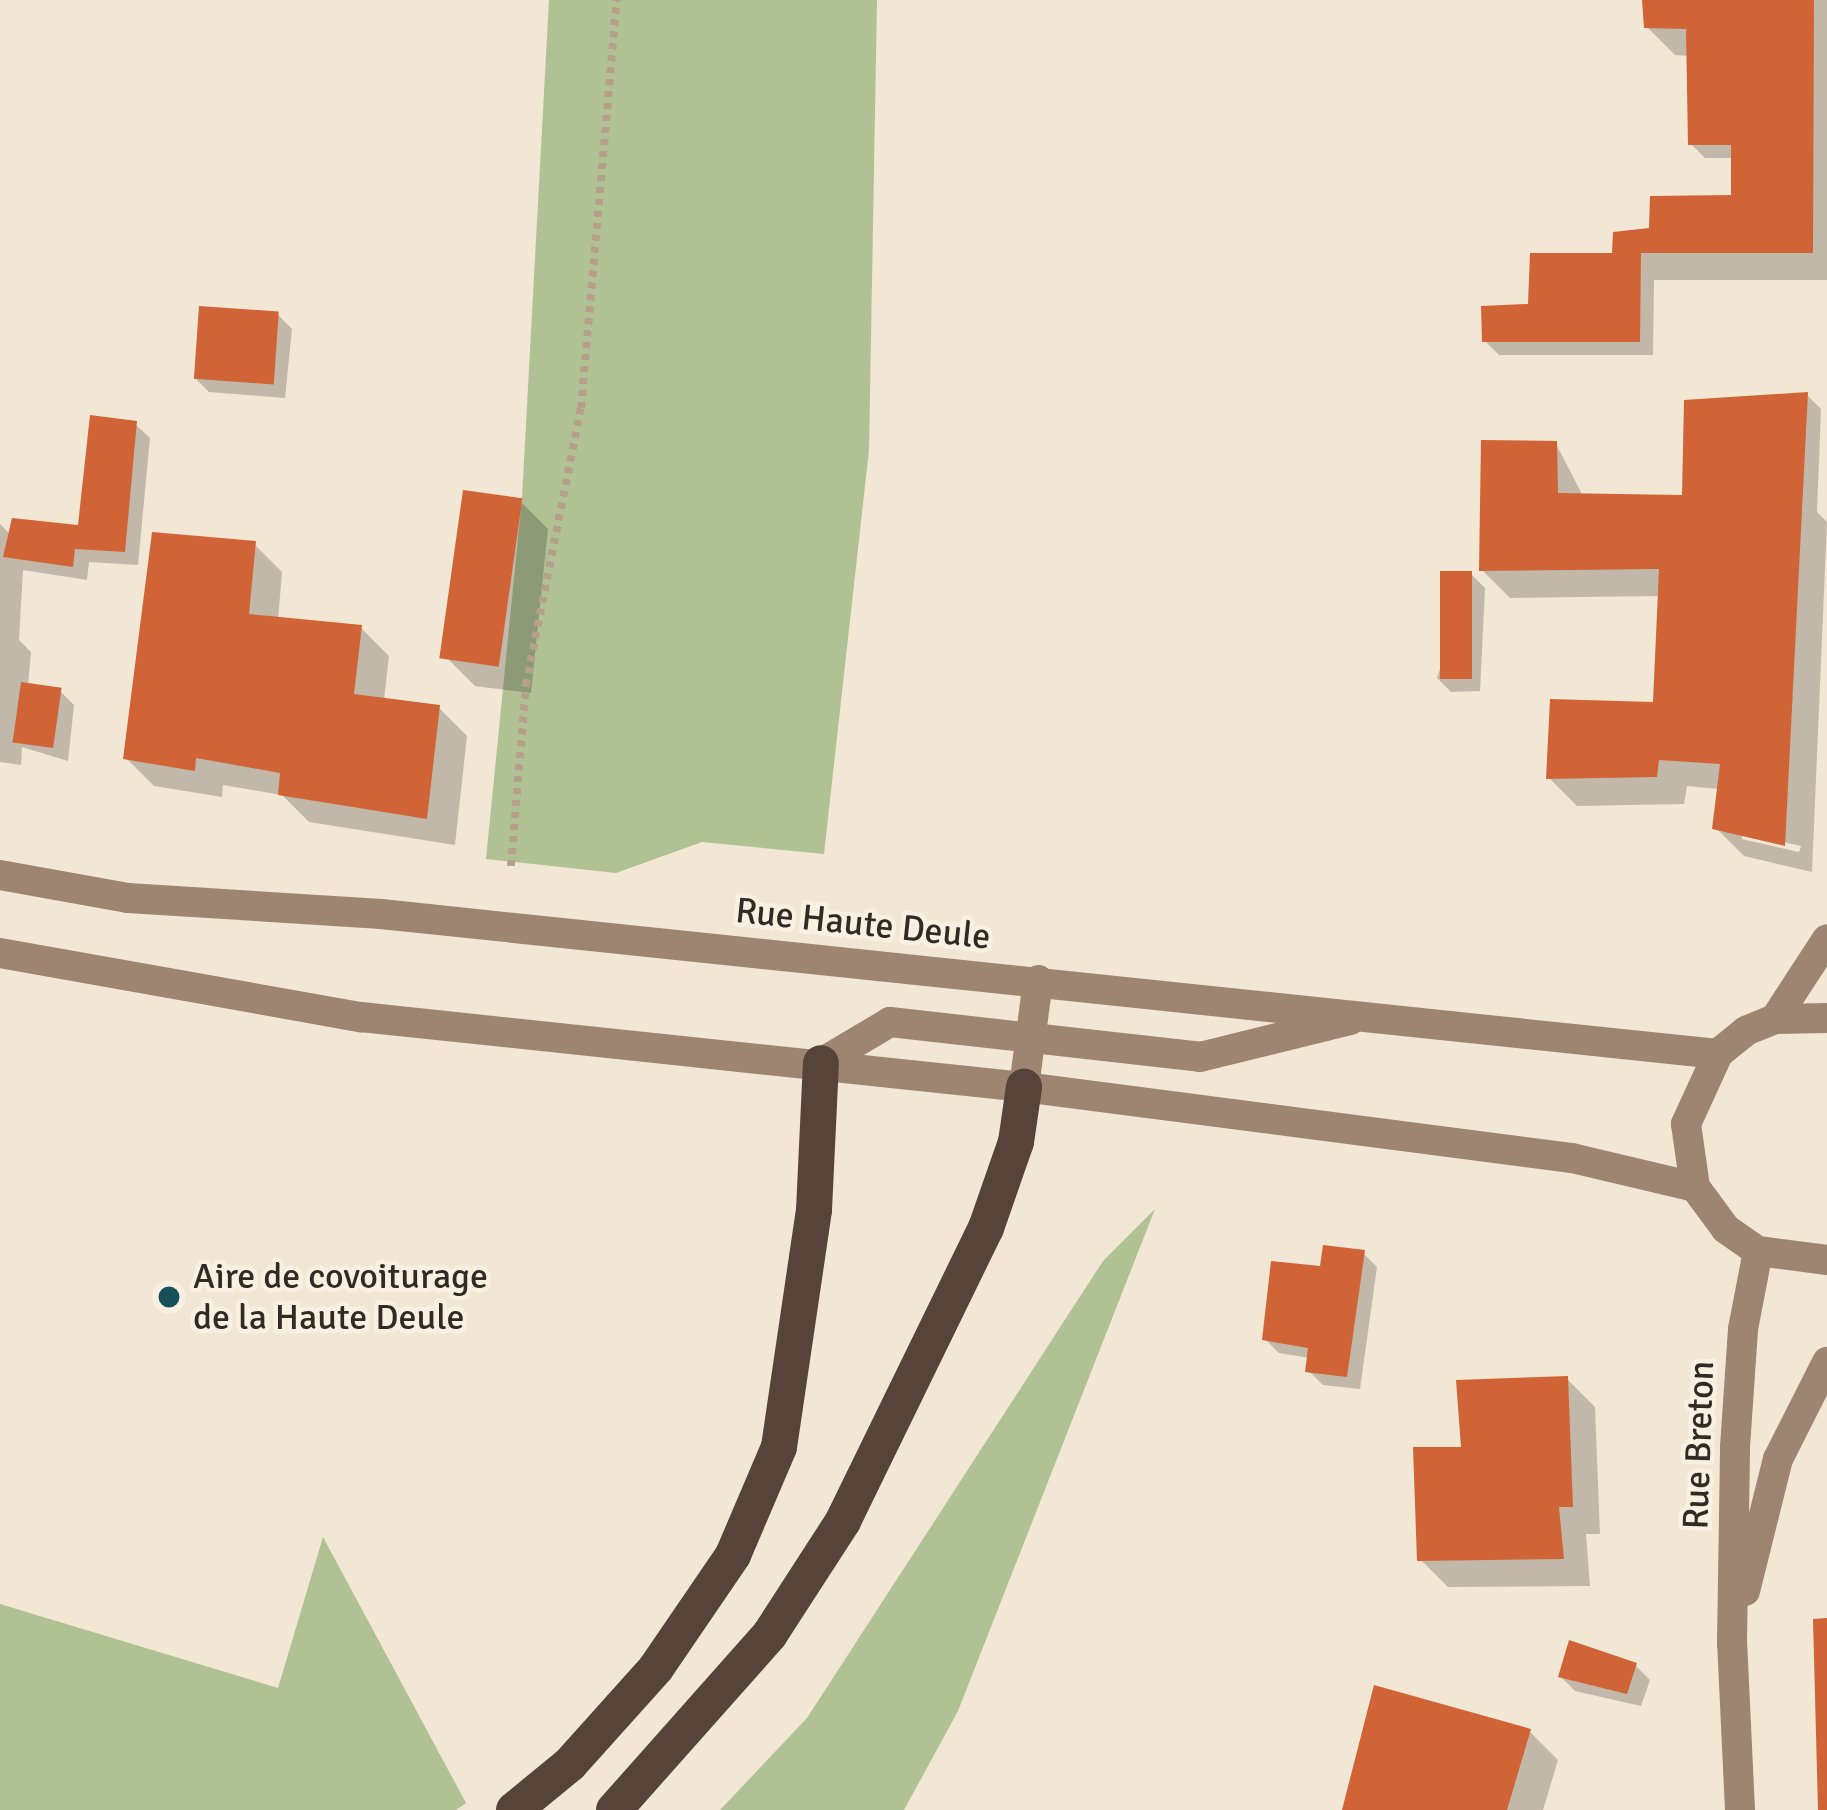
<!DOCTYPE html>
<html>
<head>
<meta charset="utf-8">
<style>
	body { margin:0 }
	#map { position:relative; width:1827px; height:1810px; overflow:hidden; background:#f2e6d5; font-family:Signika,sans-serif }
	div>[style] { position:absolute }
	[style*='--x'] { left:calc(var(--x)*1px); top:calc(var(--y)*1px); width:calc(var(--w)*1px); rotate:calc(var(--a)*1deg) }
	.green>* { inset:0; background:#b0c294 }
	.shadow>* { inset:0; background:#0003 }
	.building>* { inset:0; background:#d06436; transform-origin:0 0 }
	.path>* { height:8px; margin-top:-4px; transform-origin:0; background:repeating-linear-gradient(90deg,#b7a08b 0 6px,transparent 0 12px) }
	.secondary>* { height:30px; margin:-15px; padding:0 15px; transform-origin:15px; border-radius:15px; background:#9e8572 }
	.motorway>* { height:36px; margin:-18px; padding:0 18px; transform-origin:18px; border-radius:18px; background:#56443a }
	.dots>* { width:33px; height:33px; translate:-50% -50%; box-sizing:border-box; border:6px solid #faf0e1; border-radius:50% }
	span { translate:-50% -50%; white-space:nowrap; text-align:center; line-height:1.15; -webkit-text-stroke:9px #faf0e1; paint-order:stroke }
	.street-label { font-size:36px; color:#342a24 }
	.poi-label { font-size:36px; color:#342a24 }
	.left { translate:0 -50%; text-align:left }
</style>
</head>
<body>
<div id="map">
	<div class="green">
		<i style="clip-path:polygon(549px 0,877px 0,869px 450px,824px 854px,702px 842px,616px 873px,486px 859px,522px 498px)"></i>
		<i style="clip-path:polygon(1155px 1209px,958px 1711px,904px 1810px,720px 1810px,807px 1718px,1103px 1261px)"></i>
		<i style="clip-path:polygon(323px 1537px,466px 1803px,456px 1810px,0 1810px,0 1604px,278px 1688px)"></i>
	</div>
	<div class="shadow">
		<i style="clip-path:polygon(1645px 0,1827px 0,1827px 280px,1654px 280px,1653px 355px,1499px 355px,1485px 341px,1531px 306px,1652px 231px,1738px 198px,1734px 158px,1705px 158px,1691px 144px,1690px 56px,1675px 55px,1647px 27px)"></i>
		<i style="clip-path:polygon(278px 315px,292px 329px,285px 398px,209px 392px,195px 378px)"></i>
		<i style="clip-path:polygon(evenodd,1807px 395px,1821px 409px,1817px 512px,1827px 522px,1812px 872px,1744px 856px,1716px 828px,1720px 789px,1687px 786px,1684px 804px,1577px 806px,1549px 778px,1655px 705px,1660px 596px,1510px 598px,1482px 570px,1556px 444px,1583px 496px,1685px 497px,1807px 395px,1742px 833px,1801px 846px,1799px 852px,1742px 839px,1742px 833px)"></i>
		<i style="clip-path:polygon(135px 424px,150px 438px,138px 565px,89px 562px,87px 580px,23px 570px,19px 640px,31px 652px,28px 686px,60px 691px,74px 705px,68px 761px,22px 747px,21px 765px,0 762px,0 524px,11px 535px,81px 528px)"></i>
		<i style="clip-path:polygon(520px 501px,548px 529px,531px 693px,475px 686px,447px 658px)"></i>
		<i style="clip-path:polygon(254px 544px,282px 572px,278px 620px,361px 628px,389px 656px,384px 700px,439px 708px,467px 736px,455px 845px,309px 822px,282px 795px,223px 785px,222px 797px,154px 786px,126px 758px)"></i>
		<i style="clip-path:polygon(1471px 574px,1485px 588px,1480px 691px,1451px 692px,1437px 678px)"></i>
		<i style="clip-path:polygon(1363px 1253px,1377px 1267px,1360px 1389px,1323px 1385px,1309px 1371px,1310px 1358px,1279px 1353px,1265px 1339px,1323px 1269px)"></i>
		<i style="clip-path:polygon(1567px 1379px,1595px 1407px,1600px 1534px,1586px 1534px,1590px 1586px,1448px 1587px,1420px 1559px,1464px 1450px)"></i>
		<i style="clip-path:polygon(1636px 1666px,1650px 1680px,1641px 1706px,1575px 1691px,1561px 1677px)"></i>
		<i style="clip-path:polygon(1530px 1732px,1558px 1760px,1543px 1810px,1345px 1810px)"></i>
	</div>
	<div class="building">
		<i style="clip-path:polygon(1642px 0,1814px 0,1813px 253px,1641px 253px,1640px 342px,1482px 342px,1481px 306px,1528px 304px,1530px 253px,1612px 253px,1613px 232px,1649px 228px,1650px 196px,1731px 195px,1731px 145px,1688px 145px,1686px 29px,1644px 28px)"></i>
		<i style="left:199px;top:306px;width:80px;height:73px;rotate:4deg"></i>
		<i style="clip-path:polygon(1808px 392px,1785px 846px,1712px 829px,1720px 764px,1659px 760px,1657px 777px,1546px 779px,1550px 699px,1653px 702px,1659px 569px,1479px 571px,1481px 440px,1557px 441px,1558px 493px,1682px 495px,1684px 400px)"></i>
		<i style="clip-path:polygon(90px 415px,137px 421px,125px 552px,75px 549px,73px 567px,3px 557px,12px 518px,78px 525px)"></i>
		<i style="left:463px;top:490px;width:60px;height:170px;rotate:8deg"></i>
		<i style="clip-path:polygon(152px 532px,256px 541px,249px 614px,362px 625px,354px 694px,440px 705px,427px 819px,278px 795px,280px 773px,196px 758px,195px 771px,123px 759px)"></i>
		<i style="left:1440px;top:571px;width:32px;height:108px"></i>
		<i style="left:21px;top:682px;width:41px;height:61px;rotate:8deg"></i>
		<i style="clip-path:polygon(1323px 1245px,1365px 1250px,1347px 1377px,1305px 1372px,1308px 1348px,1262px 1340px,1271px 1261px,1320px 1266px)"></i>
		<i style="clip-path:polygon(1568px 1376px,1573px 1507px,1559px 1507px,1564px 1559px,1417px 1561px,1413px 1447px,1461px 1447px,1456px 1380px)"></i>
		<i style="clip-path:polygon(1827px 1618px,1827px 1810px,1818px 1810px,1813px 1619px)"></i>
		<i style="clip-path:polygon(1569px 1640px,1637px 1663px,1627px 1694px,1558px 1677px)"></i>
		<i style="clip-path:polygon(1374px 1685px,1531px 1729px,1507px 1810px,1342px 1810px)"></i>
	</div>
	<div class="path">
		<i style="--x:511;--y:866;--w:182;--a:-85.3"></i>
		<i style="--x:526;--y:685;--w:282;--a:-78.8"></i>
		<i style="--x:581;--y:408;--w:410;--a:-85"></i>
	</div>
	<div class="secondary">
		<i style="--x:0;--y:875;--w:130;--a:10.2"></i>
		<i style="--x:128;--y:898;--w:254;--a:3.6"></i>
		<i style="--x:381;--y:914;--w:1344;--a:5.98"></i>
		<i style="--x:0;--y:953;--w:367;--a:10.1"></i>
		<i style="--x:361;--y:1017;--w:667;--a:6.03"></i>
		<i style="--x:1024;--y:1087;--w:553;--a:7.38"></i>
		<i style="--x:1572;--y:1158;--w:126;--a:13.3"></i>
		<i style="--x:1827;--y:1018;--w:52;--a:178.9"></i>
		<i style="--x:1775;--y:1019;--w:31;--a:158"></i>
		<i style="--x:1746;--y:1031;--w:36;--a:141"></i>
		<i style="--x:1718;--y:1054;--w:77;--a:114.6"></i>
		<i style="--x:1686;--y:1124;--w:64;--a:81.9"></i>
		<i style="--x:1695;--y:1187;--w:52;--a:53.6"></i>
		<i style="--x:1726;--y:1229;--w:39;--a:35"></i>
		<i style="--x:1758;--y:1251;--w:70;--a:7.4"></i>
		<i style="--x:1775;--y:1019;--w:95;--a:-57"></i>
		<i style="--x:821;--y:1063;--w:80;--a:-30.7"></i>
		<i style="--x:890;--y:1022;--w:312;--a:6.4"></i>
		<i style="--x:1200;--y:1057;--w:155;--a:-13.8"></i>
		<i style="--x:1024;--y:1087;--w:108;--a:-82.5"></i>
		<i style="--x:1745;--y:1591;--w:136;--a:-76"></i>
		<i style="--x:1778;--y:1459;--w:109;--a:-63.2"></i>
		<i style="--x:1740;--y:1810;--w:167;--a:-92.7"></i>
		<i style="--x:1732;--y:1643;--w:196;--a:-89.1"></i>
		<i style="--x:1735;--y:1447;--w:118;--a:-86.1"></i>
		<i style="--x:1743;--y:1329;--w:79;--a:-79.1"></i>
	</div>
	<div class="motorway">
		<i style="--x:514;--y:1810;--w:72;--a:-39.4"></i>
		<i style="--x:570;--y:1764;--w:129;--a:-48.1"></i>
		<i style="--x:656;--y:1668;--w:137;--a:-55.7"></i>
		<i style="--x:733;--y:1555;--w:117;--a:-66.9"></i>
		<i style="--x:779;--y:1447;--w:240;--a:-81.6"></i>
		<i style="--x:814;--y:1210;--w:147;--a:-87.3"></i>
		<i style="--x:614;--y:1810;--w:235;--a:-48.4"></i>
		<i style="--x:770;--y:1634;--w:135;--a:-57.1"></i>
		<i style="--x:843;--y:1521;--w:326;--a:-64"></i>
		<i style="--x:986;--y:1228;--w:91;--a:-70.8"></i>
		<i style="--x:1016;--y:1142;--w:56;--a:-81.7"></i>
	</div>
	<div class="dots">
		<i style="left:169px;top:1297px;background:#175058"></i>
	</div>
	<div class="street-label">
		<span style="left:863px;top:924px;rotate:6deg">Rue Haute Deule</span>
		<span style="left:1699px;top:1445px;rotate:-88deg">Rue Breton</span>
	</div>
	<div class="poi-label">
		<span class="left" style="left:193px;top:1297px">Aire de covoiturage<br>de la Haute Deule</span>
	</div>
</div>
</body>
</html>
